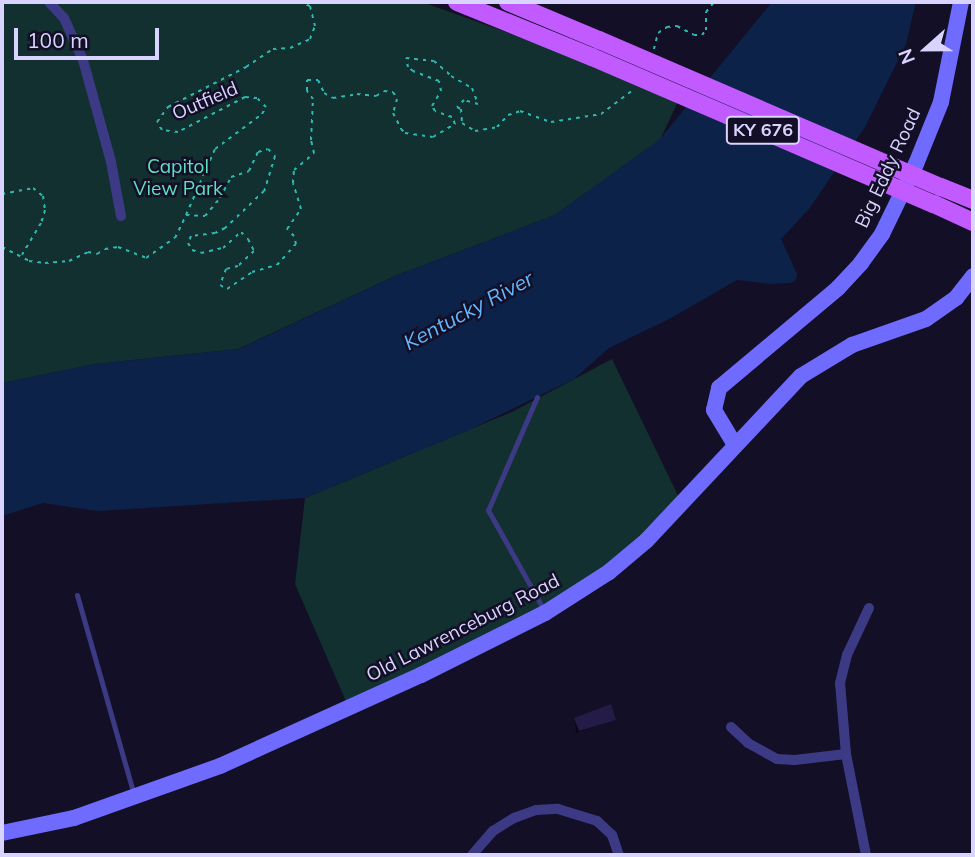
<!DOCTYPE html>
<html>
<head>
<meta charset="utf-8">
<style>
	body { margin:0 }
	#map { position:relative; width:975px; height:857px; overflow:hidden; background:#130f26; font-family:Mulish,sans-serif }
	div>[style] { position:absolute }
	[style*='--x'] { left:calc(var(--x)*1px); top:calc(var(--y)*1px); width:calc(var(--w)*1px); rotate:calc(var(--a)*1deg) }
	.green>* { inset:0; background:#12302f }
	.water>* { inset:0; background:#0c2248 }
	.shadow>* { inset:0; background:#0007 }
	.building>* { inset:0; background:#241b47 }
	.path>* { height:2px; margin-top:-1px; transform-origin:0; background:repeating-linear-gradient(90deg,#2fb8b0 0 3.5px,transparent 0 8.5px) }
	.lane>* { height:5px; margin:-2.5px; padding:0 2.5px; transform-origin:2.5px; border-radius:2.5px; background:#3d3a85 }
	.street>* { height:10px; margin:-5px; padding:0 5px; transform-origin:5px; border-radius:5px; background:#3d3a85 }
	.secondary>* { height:16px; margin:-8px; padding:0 8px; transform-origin:8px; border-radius:8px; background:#6f6bff }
	.primary>* { height:18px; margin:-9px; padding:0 9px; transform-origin:9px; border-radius:9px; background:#c25bff }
	.primary-bridge>* { height:18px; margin:-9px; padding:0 9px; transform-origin:9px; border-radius:9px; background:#c25bff }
	span { translate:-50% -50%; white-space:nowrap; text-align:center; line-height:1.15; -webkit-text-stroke:5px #130f26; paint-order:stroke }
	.shield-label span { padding:2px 5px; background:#130f26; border:2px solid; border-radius:5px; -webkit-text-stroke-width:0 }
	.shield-label { font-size:18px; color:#d9d4ff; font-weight:700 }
	.street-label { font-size:19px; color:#d9d4ff }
	.park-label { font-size:19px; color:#5fe0c0 }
	.water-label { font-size:21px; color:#62b6ff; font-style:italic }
	.frame { position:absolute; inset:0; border:4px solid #d9d4ff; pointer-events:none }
	.north { position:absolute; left:891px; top:14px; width:70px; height:70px; -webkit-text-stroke:5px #130f26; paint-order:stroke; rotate:249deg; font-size:19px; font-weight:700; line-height:28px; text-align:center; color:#d9d4ff }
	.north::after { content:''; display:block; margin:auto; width:24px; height:32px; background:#d9d4ff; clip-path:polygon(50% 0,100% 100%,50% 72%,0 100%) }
	.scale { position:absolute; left:14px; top:28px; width:145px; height:32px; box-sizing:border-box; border:4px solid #d9d4ff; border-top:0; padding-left:9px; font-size:21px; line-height:24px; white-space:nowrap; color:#d9d4ff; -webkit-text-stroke:5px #130f26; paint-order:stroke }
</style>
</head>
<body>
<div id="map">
	<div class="green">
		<i style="clip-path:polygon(2px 2px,422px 2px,681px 95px,660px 140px,555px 215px,395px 276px,238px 349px,95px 364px,2px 383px)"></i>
		<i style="clip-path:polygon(612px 359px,685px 510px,568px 596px,349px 708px,295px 584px,305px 498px,512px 412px)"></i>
	</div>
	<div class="water">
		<i style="clip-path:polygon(772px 2px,916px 2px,906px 44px,865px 127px,809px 209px,781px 239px,797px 274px,796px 280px,790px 283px,770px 284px,737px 280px,671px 318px,609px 348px,574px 379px,469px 430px,305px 498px,98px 511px,43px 503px,2px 516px,2px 383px,95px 364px,239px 349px,395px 276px,555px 215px,660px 139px)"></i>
	</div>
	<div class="shadow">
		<i style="clip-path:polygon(575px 720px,614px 720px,576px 733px)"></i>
	</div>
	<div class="building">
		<i style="clip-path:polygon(611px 704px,616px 720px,579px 731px,574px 718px)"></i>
	</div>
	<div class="path">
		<i style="--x:2;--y:6;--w:4;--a:-76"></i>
		<i style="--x:2;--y:20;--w:9;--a:90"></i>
		<i style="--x:654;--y:49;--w:16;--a:-76"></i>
		<i style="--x:658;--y:33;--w:11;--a:-34"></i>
		<i style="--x:667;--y:27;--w:10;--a:-6"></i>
		<i style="--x:677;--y:26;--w:19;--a:28"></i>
		<i style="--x:694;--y:35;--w:8;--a:0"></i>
		<i style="--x:702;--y:35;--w:6;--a:-51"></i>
		<i style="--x:706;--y:30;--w:18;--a:-90"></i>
		<i style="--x:706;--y:12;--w:13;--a:-51"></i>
		<i style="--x:2;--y:194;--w:32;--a:-11"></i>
		<i style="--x:33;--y:188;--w:13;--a:39"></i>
		<i style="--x:43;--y:196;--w:14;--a:82"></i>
		<i style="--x:45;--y:210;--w:14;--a:107"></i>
		<i style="--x:41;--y:223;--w:37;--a:121"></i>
		<i style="--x:186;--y:215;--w:72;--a:-66.3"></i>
		<i style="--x:215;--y:149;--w:59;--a:-36.7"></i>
		<i style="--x:262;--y:114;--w:8;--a:-60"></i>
		<i style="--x:266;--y:107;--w:13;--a:-135"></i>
		<i style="--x:257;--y:98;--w:12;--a:-175"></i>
		<i style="--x:245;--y:97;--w:76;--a:152.4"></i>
		<i style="--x:178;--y:132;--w:16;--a:-173"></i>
		<i style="--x:162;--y:130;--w:9;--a:-122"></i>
		<i style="--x:157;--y:122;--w:19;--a:-54"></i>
		<i style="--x:168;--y:107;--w:88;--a:-27.1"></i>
		<i style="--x:246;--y:67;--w:32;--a:-34"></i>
		<i style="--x:273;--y:49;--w:17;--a:-3"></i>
		<i style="--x:290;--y:48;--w:22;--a:-24"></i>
		<i style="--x:310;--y:39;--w:14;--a:-69"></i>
		<i style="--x:315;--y:26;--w:21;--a:-104"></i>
		<i style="--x:310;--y:6;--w:12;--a:-160"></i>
		<i style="--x:2;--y:247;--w:30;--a:27"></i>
		<i style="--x:29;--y:261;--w:16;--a:7"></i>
		<i style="--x:45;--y:263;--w:24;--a:-5"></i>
		<i style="--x:69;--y:261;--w:21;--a:-25"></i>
		<i style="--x:88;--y:252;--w:9;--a:13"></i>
		<i style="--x:97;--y:254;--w:9;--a:-32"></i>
		<i style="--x:105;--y:249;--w:13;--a:-9"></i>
		<i style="--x:118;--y:247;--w:30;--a:21"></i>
		<i style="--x:146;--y:258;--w:35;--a:-35"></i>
		<i style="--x:175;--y:238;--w:25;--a:-64"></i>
		<i style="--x:186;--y:215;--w:19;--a:3"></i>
		<i style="--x:205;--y:216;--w:23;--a:-50"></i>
		<i style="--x:220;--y:198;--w:24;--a:-62"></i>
		<i style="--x:231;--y:177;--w:19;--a:-18"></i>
		<i style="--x:249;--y:171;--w:21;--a:-65"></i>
		<i style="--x:258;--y:152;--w:10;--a:-17"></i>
		<i style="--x:268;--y:149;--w:10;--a:45"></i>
		<i style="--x:275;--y:156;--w:37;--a:107"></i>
		<i style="--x:264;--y:191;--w:54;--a:136.5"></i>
		<i style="--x:225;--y:228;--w:11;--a:153"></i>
		<i style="--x:215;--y:233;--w:24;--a:173"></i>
		<i style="--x:191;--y:236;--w:8;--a:113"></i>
		<i style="--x:188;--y:243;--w:8;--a:60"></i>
		<i style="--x:192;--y:250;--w:9;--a:18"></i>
		<i style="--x:201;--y:253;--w:23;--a:-13"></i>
		<i style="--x:223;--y:248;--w:24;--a:-42"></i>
		<i style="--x:241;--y:232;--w:10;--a:45"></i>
		<i style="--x:248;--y:239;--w:13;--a:63"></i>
		<i style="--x:254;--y:251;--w:22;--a:137"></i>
		<i style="--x:238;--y:266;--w:12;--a:166"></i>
		<i style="--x:226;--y:269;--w:17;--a:111"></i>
		<i style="--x:220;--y:285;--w:8;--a:30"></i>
		<i style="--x:227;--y:289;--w:30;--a:-34"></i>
		<i style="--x:252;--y:272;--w:26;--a:-16"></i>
		<i style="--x:277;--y:265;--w:28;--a:-48"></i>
		<i style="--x:296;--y:244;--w:8;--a:-104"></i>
		<i style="--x:294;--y:236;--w:10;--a:-135"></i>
		<i style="--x:287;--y:229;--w:24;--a:-55"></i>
		<i style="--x:301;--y:209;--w:27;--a:-107"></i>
		<i style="--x:293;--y:183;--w:13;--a:-86"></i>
		<i style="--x:294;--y:170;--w:26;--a:-40"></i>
		<i style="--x:314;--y:153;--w:13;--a:-103"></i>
		<i style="--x:311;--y:140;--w:41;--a:-87.2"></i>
		<i style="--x:313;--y:99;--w:10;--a:-127"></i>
		<i style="--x:307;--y:91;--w:11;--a:-90"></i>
		<i style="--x:307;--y:80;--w:11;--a:0"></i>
		<i style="--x:318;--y:80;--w:14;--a:65"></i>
		<i style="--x:324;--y:93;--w:10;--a:29"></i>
		<i style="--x:333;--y:98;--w:24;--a:-9"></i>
		<i style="--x:357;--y:94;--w:19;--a:6"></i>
		<i style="--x:376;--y:96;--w:9;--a:-32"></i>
		<i style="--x:384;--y:91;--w:9;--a:6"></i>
		<i style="--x:393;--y:92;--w:8;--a:60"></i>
		<i style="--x:397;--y:99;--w:15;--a:106"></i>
		<i style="--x:393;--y:113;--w:18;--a:63"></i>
		<i style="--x:401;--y:129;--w:6;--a:45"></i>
		<i style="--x:405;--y:133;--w:28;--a:8"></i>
		<i style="--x:433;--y:137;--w:26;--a:-31"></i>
		<i style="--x:455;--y:124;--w:8;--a:-113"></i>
		<i style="--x:452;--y:117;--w:18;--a:-161"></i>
		<i style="--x:435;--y:111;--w:6;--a:-121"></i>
		<i style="--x:432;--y:106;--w:17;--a:-59"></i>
		<i style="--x:441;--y:91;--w:10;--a:-101"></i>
		<i style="--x:439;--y:81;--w:28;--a:-159"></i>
		<i style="--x:413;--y:71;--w:6;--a:-141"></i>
		<i style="--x:408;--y:67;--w:9;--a:-103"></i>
		<i style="--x:406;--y:58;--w:28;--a:6"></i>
		<i style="--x:434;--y:61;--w:23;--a:41"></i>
		<i style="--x:451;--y:76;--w:24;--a:30"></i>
		<i style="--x:472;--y:88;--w:17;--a:69"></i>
		<i style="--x:478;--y:104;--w:15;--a:-164"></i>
		<i style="--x:464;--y:100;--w:10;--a:135"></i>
		<i style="--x:457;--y:107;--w:4;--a:27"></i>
		<i style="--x:461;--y:109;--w:14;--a:86"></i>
		<i style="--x:462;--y:123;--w:15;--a:32"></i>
		<i style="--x:475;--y:131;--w:22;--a:-10"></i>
		<i style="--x:497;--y:127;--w:16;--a:-47"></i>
		<i style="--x:508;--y:115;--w:13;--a:-18"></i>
		<i style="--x:520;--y:111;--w:33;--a:20"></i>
		<i style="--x:551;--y:122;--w:51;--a:-9.1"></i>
		<i style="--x:601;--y:114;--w:40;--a:-37"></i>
	</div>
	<div class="lane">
		<i style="--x:537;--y:397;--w:123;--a:113.4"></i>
		<i style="--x:488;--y:510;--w:115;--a:60.8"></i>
		<i style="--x:77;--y:595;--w:208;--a:74.1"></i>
	</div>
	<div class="street">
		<i style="--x:49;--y:2;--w:22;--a:47"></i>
		<i style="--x:64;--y:18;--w:46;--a:65.7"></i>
		<i style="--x:83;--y:60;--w:106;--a:74.6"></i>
		<i style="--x:111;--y:162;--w:55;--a:79.5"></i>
		<i style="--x:731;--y:727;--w:23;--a:43"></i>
		<i style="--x:748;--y:743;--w:33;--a:29"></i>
		<i style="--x:777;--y:759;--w:18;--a:3"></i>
		<i style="--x:795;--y:760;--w:51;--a:-6.7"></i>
		<i style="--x:472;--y:855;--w:32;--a:-49"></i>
		<i style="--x:493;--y:831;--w:25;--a:-32"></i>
		<i style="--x:514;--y:818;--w:23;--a:-20"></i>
		<i style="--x:536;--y:810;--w:22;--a:-3"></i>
		<i style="--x:558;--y:809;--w:41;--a:17.1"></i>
		<i style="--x:597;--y:821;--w:21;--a:43"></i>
		<i style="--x:612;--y:835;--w:21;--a:71"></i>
		<i style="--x:866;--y:855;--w:103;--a:-101.2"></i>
		<i style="--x:846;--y:754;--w:71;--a:-94.8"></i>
		<i style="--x:840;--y:683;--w:29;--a:-76"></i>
		<i style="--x:847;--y:655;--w:52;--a:-64.9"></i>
	</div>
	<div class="secondary">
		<i style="--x:735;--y:445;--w:41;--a:-121"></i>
		<i style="--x:714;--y:410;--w:23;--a:-77"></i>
		<i style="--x:719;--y:388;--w:155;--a:-40"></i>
		<i style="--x:838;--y:288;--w:34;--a:-47"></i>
		<i style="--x:861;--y:263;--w:36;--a:-54"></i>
		<i style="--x:882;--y:234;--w:78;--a:-64.1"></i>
		<i style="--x:916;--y:164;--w:67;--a:-68"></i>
		<i style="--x:941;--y:102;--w:102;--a:-78.7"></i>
		<i style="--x:2;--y:833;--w:74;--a:-11.8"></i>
		<i style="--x:74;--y:818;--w:155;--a:-19.6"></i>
		<i style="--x:220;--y:766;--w:221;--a:-24.4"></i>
		<i style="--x:421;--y:675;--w:139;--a:-26.6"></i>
		<i style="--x:545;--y:613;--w:76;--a:-32.6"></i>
		<i style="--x:609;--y:572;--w:48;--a:-40"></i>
		<i style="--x:646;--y:541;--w:226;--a:-46.8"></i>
		<i style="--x:801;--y:376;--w:60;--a:-31.3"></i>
		<i style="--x:852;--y:345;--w:78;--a:-19.4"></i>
		<i style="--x:926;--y:319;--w:37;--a:-35"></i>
		<i style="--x:956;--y:298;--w:28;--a:-52"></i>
	</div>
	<div class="primary">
		<i style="--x:457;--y:2;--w:146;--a:22.2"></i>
		<i style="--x:508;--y:2;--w:99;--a:22.7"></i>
		<i style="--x:941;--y:187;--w:35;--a:22"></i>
		<i style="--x:934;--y:204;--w:43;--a:24.8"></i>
	</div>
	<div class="primary-bridge">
		<i style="--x:599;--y:40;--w:372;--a:23.3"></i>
		<i style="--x:592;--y:57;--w:372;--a:23.3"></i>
	</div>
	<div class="shield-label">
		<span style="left:763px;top:130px">KY 676</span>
	</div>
	<div class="street-label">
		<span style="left:205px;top:101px;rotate:-23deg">Outfield</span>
		<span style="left:888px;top:168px;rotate:-65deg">Big Eddy Road</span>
		<span style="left:463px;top:628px;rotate:-27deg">Old Lawrenceburg Road</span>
	</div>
	<div class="park-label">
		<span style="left:178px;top:178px">Capitol<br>View Park</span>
	</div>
	<div class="water-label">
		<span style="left:468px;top:310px;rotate:-28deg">Kentucky River</span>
	</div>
	<div class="frame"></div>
	<div class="north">N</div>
	<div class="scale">100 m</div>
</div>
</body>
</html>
